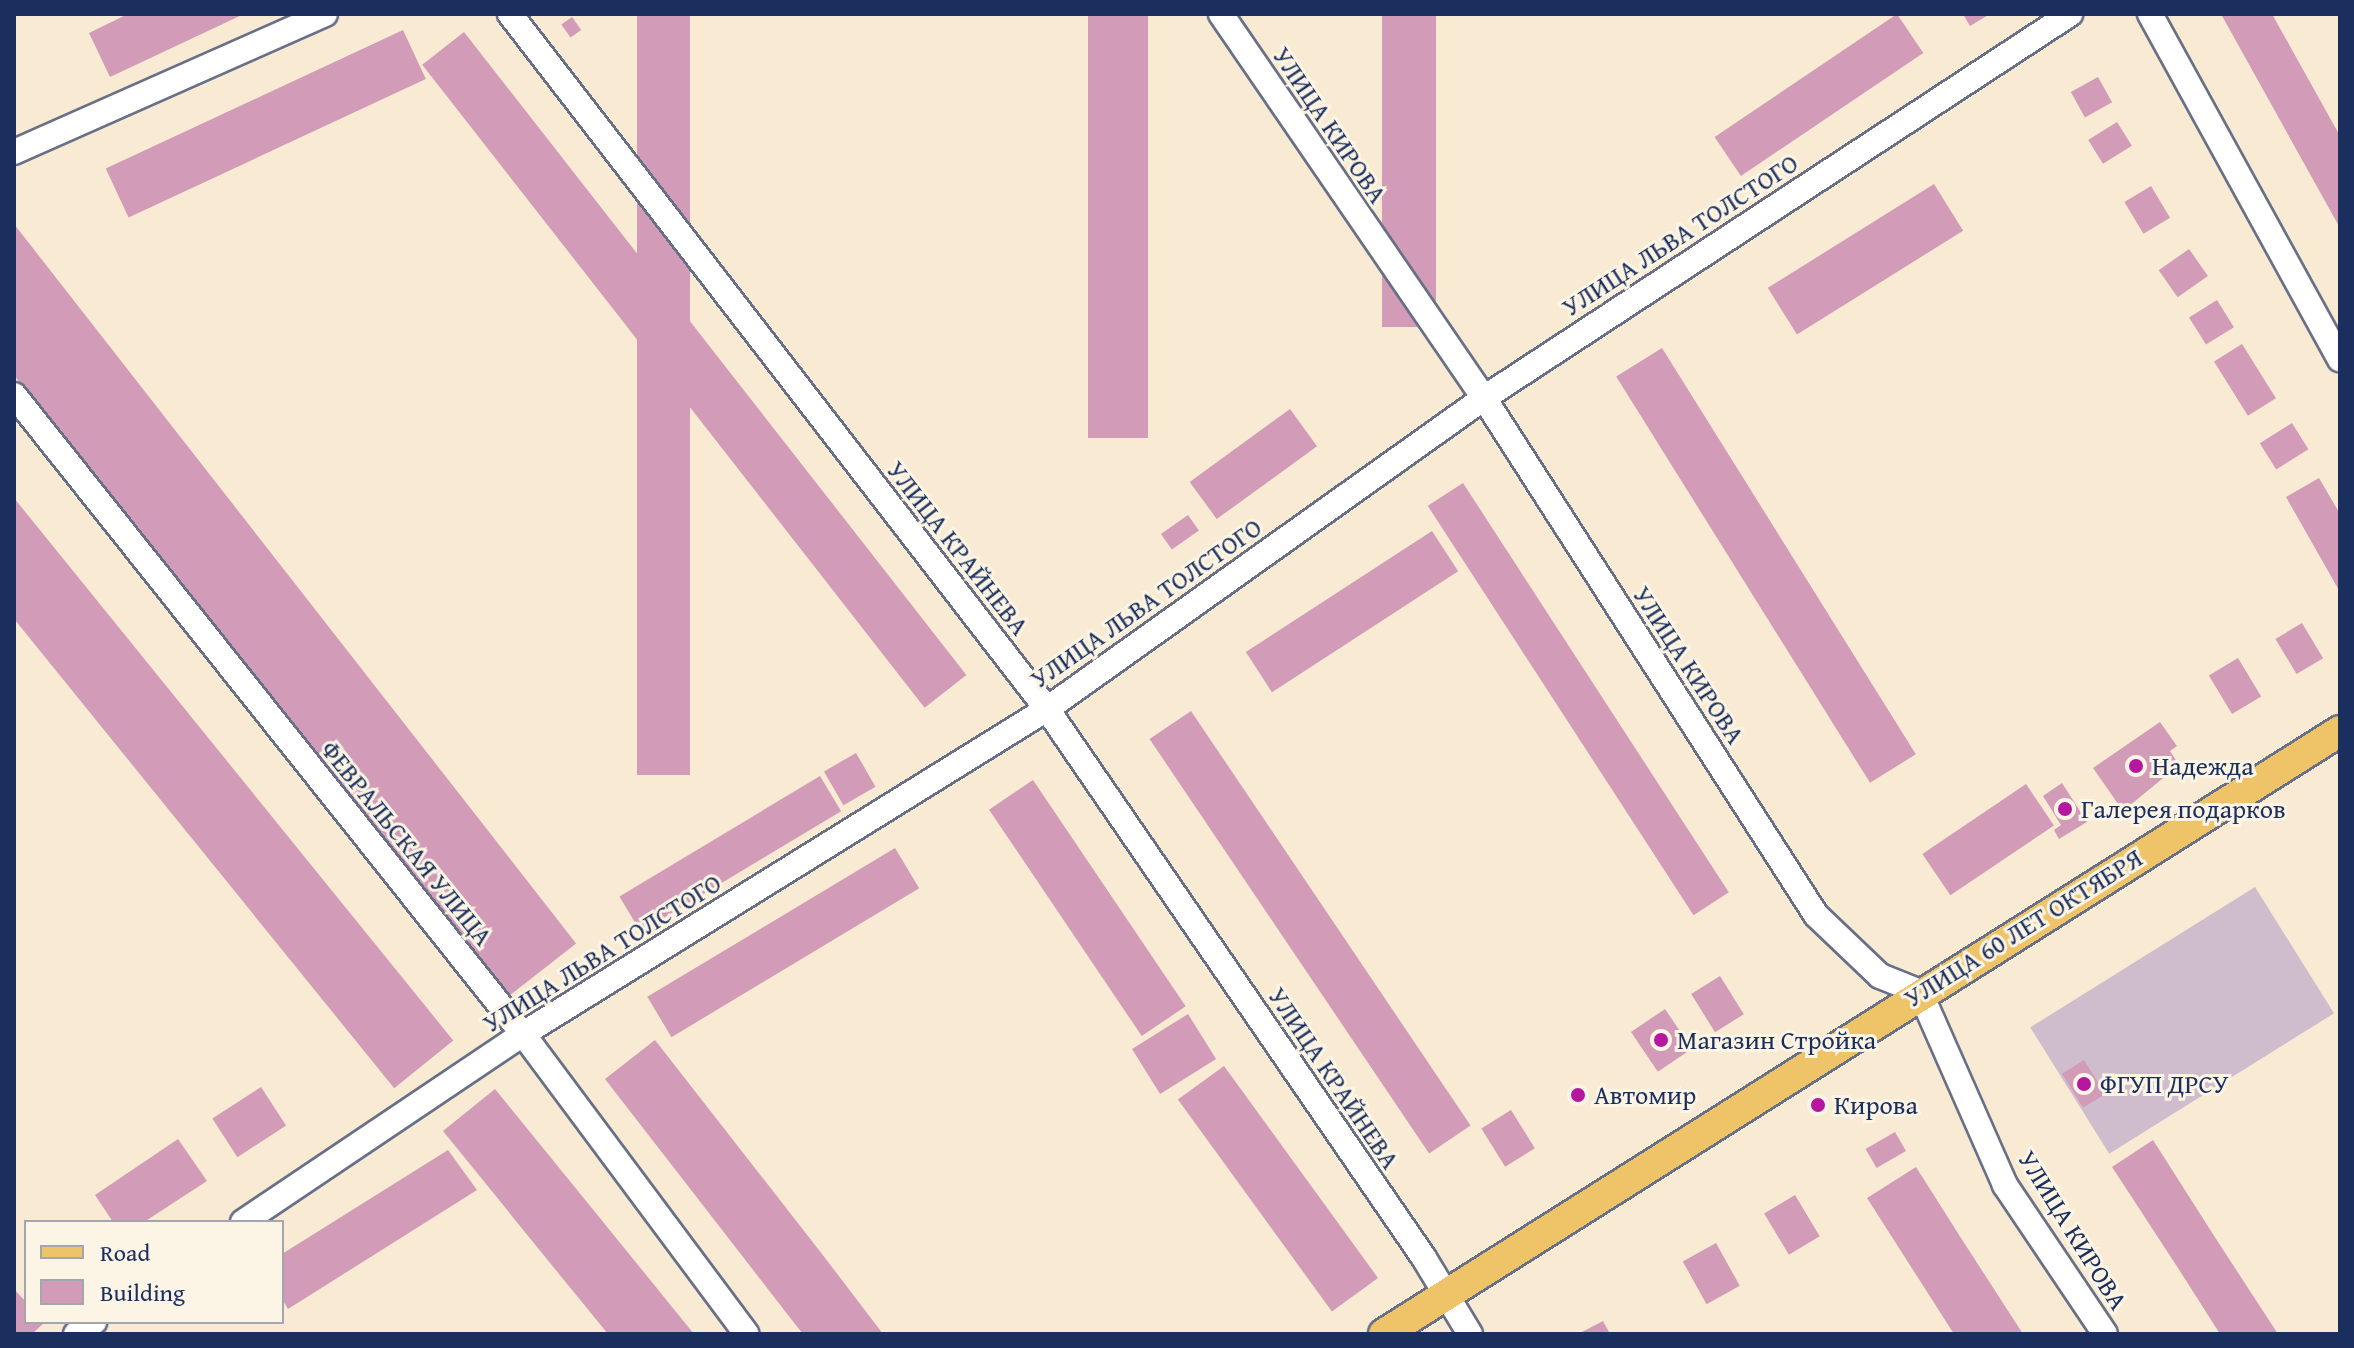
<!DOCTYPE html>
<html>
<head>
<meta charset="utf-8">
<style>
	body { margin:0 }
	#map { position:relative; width:2354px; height:1348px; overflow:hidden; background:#f8ead3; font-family:"Gentium Book Plus",serif }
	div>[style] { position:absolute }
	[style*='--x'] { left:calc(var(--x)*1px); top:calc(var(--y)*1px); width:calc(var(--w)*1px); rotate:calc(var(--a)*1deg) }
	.industrial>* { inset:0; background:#cfbdce; transform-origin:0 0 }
	.building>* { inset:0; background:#d29cb8; transform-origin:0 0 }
	.roads { filter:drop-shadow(2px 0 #687087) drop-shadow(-2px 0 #687087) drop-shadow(0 2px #687087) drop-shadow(0 -2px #687087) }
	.minor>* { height:24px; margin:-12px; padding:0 12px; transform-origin:12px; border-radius:12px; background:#fff }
	.major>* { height:30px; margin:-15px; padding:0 15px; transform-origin:15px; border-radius:15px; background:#efc469 }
	.dots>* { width:22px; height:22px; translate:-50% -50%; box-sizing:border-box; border:4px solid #fcf5e5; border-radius:50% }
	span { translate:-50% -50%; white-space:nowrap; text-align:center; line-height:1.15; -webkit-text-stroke:6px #fcf5e5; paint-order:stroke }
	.street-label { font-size:26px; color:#1b2f5e }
	.poi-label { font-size:26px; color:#1b2f5e }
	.left { translate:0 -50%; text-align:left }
	.frame { position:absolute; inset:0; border:16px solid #1b2f5e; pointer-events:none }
	.legend { position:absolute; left:24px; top:1220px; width:260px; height:104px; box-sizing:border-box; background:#fcf5e5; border:2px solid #a2a6af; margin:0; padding:10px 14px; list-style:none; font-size:24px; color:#1b2f5e }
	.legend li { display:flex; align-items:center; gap:16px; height:40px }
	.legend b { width:40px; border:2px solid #a2a6af }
</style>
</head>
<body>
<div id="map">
	<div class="industrial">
		<i style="left:2255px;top:887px;width:149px;height:265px;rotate:58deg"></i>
	</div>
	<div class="building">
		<i style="clip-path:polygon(128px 14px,244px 14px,110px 77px,89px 33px)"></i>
		<i style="left:637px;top:14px;width:53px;height:761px"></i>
		<i style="left:1088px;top:14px;width:60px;height:424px"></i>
		<i style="left:1382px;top:14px;width:54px;height:313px"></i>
		<i style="left:1897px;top:14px;width:47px;height:220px;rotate:56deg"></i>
		<i style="clip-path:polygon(1963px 14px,1990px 14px,1970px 26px)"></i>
		<i style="clip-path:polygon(2221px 14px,2272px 14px,2340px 136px,2340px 228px)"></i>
		<i style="left:572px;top:17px;width:16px;height:13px;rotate:55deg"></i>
		<i style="left:403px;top:30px;width:54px;height:328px;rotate:65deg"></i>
		<i style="left:464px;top:32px;width:816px;height:53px;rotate:52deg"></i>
		<i style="left:2098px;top:77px;width:29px;height:31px;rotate:61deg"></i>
		<i style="left:2117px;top:122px;width:28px;height:34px;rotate:58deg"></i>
		<i style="left:1934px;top:184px;width:55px;height:196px;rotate:58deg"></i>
		<i style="left:2151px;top:186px;width:37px;height:31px;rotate:59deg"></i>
		<i style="left:14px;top:224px;width:913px;height:93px;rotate:52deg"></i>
		<i style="left:2189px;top:249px;width:33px;height:37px;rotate:55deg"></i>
		<i style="left:2217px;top:300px;width:32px;height:33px;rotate:58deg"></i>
		<i style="left:2242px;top:344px;width:64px;height:33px;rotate:58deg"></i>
		<i style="left:1662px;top:348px;width:479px;height:54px;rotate:58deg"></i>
		<i style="left:1290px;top:409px;width:46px;height:124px;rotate:54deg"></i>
		<i style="left:2292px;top:423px;width:31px;height:38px;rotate:58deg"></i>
		<i style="clip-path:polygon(2319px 478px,2340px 514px,2340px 592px,2286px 497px)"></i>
		<i style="left:1463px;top:483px;width:488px;height:42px;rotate:57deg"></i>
		<i style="left:14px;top:498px;width:698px;height:76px;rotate:51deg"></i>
		<i style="left:1188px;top:515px;width:19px;height:33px;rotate:55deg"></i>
		<i style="left:1432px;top:531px;width:48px;height:222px;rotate:57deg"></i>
		<i style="left:2302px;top:623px;width:41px;height:31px;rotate:59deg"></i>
		<i style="left:2238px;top:658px;width:45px;height:34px;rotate:59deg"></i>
		<i style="left:1191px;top:711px;width:500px;height:50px;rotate:56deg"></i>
		<i style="clip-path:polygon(2160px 722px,2177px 746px,2170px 751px,2179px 765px,2123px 811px,2093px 768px)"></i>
		<i style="left:856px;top:753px;width:39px;height:37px;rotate:60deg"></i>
		<i style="left:820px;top:776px;width:41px;height:234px;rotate:59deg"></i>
		<i style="left:1033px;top:780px;width:273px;height:53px;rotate:56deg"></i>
		<i style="clip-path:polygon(2062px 783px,2087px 822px,2059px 839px,2054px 830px,2061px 825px,2043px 796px)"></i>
		<i style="left:2026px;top:784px;width:50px;height:125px;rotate:56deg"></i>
		<i style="left:895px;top:848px;width:47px;height:289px;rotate:59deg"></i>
		<i style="left:1720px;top:976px;width:45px;height:34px;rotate:58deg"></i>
		<i style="left:1665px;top:1009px;width:48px;height:41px;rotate:56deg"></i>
		<i style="left:1188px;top:1014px;width:53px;height:66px;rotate:58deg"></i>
		<i style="clip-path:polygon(655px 1040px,822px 1254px,883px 1334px,803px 1334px,795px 1324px,605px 1079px)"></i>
		<i style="left:2084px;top:1060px;width:40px;height:26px;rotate:58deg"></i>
		<i style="left:1224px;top:1066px;width:262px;height:57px;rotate:54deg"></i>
		<i style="left:261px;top:1087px;width:46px;height:58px;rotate:57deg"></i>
		<i style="clip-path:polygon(495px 1089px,582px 1196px,694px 1334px,608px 1334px,559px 1274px,443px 1131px)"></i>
		<i style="left:1511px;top:1110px;width:45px;height:35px;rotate:58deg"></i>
		<i style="left:1895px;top:1132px;width:22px;height:34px;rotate:60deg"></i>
		<i style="clip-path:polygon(178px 1139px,207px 1181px,144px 1222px,113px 1222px,95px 1195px)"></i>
		<i style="clip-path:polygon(2153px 1140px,2218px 1242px,2278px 1334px,2220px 1334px,2178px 1268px,2112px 1167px)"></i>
		<i style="clip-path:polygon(448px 1150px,477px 1190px,288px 1309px,282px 1299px,282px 1254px)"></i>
		<i style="clip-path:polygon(1916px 1167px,1961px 1238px,2023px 1334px,1954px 1334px,1867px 1198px)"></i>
		<i style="left:1795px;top:1195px;width:48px;height:36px;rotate:59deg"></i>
		<i style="left:1716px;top:1243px;width:49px;height:38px;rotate:61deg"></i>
		<i style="clip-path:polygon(14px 1289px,26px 1302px,26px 1322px,45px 1322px,32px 1334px,14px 1334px)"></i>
		<i style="clip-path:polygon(1603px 1321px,1610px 1334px,1578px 1334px)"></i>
	</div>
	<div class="roads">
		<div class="minor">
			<i style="--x:510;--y:14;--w:878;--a:52.31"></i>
			<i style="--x:1047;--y:709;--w:666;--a:55.52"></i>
			<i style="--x:1424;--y:1258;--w:89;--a:58.8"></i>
			<i style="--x:1221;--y:14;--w:465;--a:55.6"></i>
			<i style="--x:1484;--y:398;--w:614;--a:57.29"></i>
			<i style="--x:1816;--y:915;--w:88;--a:43.6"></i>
			<i style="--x:1880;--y:976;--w:43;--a:21.8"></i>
			<i style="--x:1920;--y:992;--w:211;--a:66.2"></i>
			<i style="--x:2005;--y:1185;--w:179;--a:56.1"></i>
			<i style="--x:2150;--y:14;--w:394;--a:61.2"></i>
			<i style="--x:14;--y:152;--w:340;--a:-23.9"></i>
			<i style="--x:14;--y:395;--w:817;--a:51.46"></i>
			<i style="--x:523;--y:1034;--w:374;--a:53.3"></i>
			<i style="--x:243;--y:1222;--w:337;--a:-33.9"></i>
			<i style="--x:523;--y:1034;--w:617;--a:-31.81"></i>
			<i style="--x:1047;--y:709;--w:536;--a:-35.44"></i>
			<i style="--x:1484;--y:398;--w:701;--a:-33.24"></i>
			<i style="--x:76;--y:1334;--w:22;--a:-34"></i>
		</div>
		<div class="major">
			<i style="--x:1384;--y:1334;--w:1130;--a:-32.24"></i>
		</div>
	</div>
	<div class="dots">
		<i style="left:2136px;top:766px;background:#b5179e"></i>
		<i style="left:2065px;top:809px;background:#b5179e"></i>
		<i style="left:1661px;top:1040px;background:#b5179e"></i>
		<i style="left:2084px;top:1084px;background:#b5179e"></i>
		<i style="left:1578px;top:1095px;background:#b5179e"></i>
		<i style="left:1818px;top:1105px;background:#b5179e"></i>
	</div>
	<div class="street-label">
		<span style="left:1330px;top:125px;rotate:56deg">УЛИЦА КИРОВА</span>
		<span style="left:1680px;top:235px;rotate:-33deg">УЛИЦА ЛЬВА ТОЛСТОГО</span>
		<span style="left:958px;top:548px;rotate:52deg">УЛИЦА КРАЙНЕВА</span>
		<span style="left:1146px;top:603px;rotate:-35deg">УЛИЦА ЛЬВА ТОЛСТОГО</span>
		<span style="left:1689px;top:665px;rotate:57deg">УЛИЦА КИРОВА</span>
		<span style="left:407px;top:843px;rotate:51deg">ФЕВРАЛЬСКАЯ УЛИЦА</span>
		<span style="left:2023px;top:928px;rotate:-32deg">УЛИЦА 60 ЛЕТ ОКТЯБРЯ</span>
		<span style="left:602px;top:953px;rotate:-32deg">УЛИЦА ЛЬВА ТОЛСТОГО</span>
		<span style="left:1334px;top:1078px;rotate:56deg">УЛИЦА КРАЙНЕВА</span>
		<span style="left:2073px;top:1230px;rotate:58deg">УЛИЦА КИРОВА</span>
	</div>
	<div class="poi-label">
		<span class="left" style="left:2152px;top:766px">Надежда</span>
		<span class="left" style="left:2081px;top:809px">Галерея подарков</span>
		<span class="left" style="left:1677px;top:1040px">Магазин Стройка</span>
		<span class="left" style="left:2100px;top:1084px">ФГУП ДРСУ</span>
		<span class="left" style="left:1594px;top:1095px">Автомир</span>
		<span class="left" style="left:1834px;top:1105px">Кирова</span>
	</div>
	<div class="frame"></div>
	<ul class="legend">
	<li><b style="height:10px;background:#efc469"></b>Road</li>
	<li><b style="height:22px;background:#d29cb8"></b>Building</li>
	</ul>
</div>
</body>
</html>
